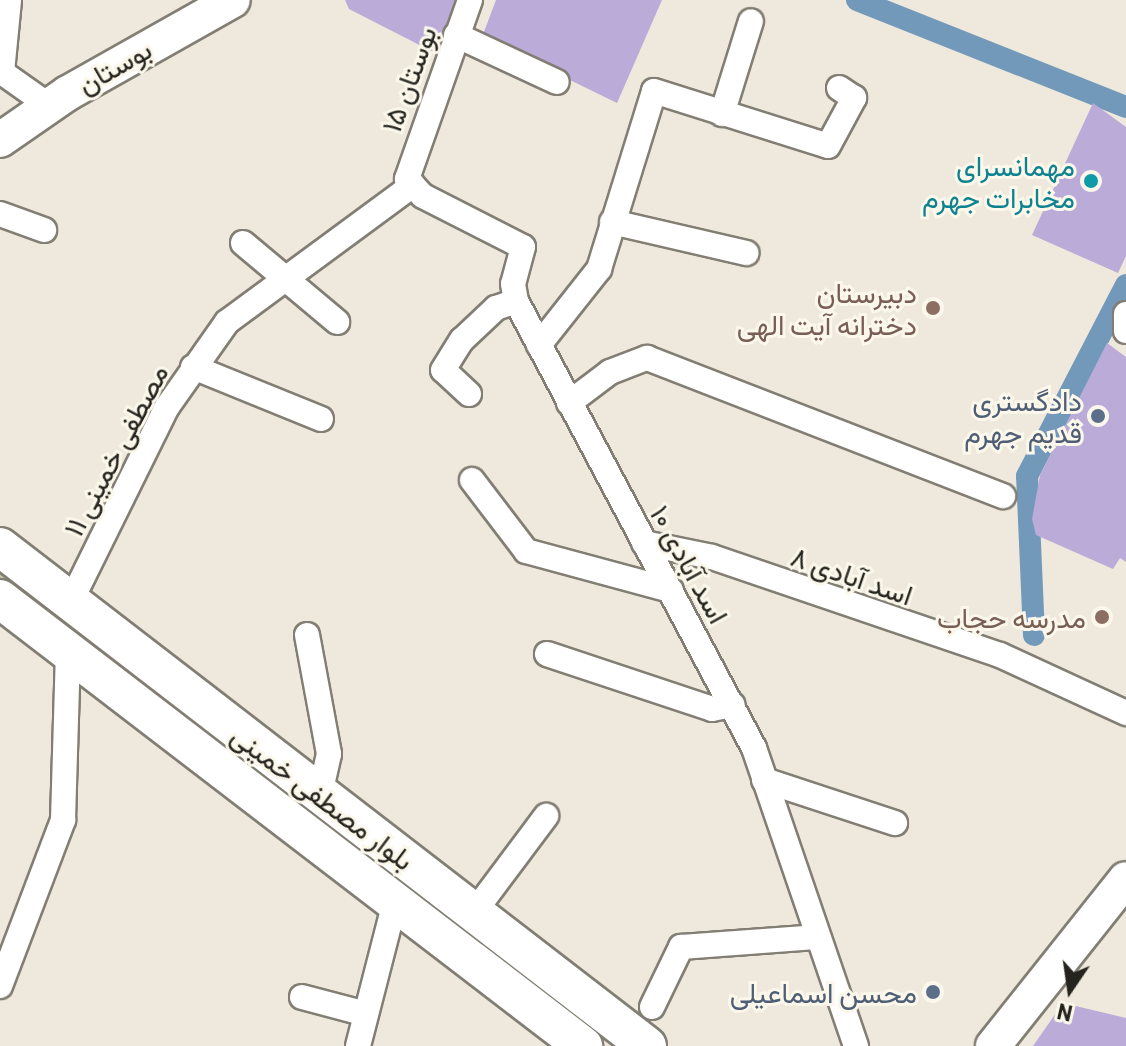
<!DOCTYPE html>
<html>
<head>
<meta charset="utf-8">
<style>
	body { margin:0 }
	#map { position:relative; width:1126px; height:1046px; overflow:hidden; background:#eee9dc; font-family:Barlow,Vazirmatn,sans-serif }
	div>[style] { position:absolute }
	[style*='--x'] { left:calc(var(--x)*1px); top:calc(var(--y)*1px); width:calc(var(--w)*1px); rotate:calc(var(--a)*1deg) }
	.green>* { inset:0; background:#bdc8a4 }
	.canal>* { height:22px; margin:-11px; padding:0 11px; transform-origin:11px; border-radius:11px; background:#7399ba }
	.building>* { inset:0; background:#bbabd8 }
	.roads { filter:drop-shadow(2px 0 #827e73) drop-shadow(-2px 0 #827e73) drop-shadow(0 2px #827e73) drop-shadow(0 -2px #827e73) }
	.street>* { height:24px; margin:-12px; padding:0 12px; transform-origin:12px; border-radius:12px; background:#fff }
	.secondary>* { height:34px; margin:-17px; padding:0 17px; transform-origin:17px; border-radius:17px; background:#fff }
	.primary>* { height:38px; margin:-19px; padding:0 19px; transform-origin:19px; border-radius:19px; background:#fff }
	.dots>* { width:22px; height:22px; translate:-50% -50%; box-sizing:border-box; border:4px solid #fbf7ea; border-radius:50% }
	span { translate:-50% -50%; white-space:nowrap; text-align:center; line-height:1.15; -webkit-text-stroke:6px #fbf7ea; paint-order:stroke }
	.street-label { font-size:28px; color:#24231e }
	.culture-label { font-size:28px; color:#0d838f }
	.right { translate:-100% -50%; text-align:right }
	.education-label { font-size:28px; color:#785e54 }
	.service-label { font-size:28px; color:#4e5e75 }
	.north { position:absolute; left:1030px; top:950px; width:80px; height:80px; -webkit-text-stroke:6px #fbf7ea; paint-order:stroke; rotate:193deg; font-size:22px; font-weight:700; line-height:32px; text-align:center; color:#24231e }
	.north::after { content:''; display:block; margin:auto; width:28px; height:36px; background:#24231e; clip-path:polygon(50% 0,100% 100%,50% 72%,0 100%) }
</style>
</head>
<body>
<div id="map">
	<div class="green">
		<i style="clip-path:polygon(0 564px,489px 942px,481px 951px,0 583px)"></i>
	</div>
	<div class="canal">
		<i style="--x:857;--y:0;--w:289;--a:21.7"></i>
		<i style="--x:1034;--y:635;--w:159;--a:-92.5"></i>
		<i style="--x:1027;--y:476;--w:215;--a:-62.6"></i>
	</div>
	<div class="building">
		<i style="clip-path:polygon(345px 0,463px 0,441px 56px,349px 9px)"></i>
		<i style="clip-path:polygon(496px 0,662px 0,617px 103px,482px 37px)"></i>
		<i style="clip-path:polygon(1093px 103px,1126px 127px,1126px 256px,1118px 273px,1032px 235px)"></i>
		<i style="clip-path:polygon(1107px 343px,1126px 357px,1126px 562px,1120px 558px,1113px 569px,1036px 535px,1032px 519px,1040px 475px)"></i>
		<i style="clip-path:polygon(1063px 1003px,1126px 1018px,1126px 1046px,1033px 1046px)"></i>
	</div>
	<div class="roads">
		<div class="street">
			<i style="--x:470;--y:0;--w:190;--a:109.4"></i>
			<i style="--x:407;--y:179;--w:23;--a:47"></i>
			<i style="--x:423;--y:196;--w:112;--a:27"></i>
			<i style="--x:523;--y:247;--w:38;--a:105"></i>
			<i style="--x:513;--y:284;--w:17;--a:80"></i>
			<i style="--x:516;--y:301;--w:506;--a:61.97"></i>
			<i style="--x:754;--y:748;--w:315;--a:71.1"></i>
			<i style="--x:456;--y:35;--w:111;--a:25"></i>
			<i style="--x:0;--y:71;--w:62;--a:35.2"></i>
			<i style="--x:2;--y:72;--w:72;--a:-84.4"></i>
			<i style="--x:722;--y:114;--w:97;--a:-72.7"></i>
			<i style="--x:0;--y:214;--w:47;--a:20"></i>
			<i style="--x:612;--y:222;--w:138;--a:13"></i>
			<i style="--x:243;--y:243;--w:123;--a:40"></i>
			<i style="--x:1126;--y:314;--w:17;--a:90"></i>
			<i style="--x:539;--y:345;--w:97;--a:-51.7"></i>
			<i style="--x:599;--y:269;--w:186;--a:-72.8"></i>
			<i style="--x:654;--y:91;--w:182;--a:17.5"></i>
			<i style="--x:828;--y:146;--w:55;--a:-61.6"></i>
			<i style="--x:854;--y:98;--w:18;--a:-146"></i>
			<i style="--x:193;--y:367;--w:138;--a:22.1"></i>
			<i style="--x:469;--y:394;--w:35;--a:-137"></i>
			<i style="--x:443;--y:370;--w:36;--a:-58"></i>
			<i style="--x:462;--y:340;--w:47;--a:-43.3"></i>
			<i style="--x:496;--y:308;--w:21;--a:-19"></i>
			<i style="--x:569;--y:403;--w:51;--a:-37.1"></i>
			<i style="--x:610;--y:372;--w:40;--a:-21"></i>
			<i style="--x:647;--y:358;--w:382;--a:21.2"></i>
			<i style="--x:472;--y:480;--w:89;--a:52.7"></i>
			<i style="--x:526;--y:551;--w:150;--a:15.1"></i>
			<i style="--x:644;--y:543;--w:69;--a:11.6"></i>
			<i style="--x:712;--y:557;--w:304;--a:18.8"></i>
			<i style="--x:1000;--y:655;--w:139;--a:24.7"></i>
			<i style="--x:70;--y:603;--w:219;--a:-63.7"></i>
			<i style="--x:167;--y:407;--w:104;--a:-54.8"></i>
			<i style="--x:227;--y:322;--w:231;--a:-36.4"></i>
			<i style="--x:307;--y:635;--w:121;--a:79.5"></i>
			<i style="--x:329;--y:754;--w:41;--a:102.7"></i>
			<i style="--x:547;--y:654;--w:174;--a:18.4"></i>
			<i style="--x:712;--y:709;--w:21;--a:-11"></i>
			<i style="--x:764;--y:780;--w:138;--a:18.2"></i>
			<i style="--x:475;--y:911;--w:119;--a:-53.2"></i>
			<i style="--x:0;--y:986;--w:178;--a:-69.2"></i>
			<i style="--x:63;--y:820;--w:169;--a:-88.3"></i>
			<i style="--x:302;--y:997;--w:66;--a:14.9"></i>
			<i style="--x:652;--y:1007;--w:67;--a:-64.2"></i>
			<i style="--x:681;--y:947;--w:135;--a:-4.2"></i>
			<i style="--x:358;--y:1046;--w:149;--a:-75.6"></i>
		</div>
		<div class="secondary">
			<i style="--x:0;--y:140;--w:83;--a:-34.7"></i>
			<i style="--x:68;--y:93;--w:189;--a:-29.4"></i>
			<i style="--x:993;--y:1046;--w:213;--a:-51.5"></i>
		</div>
		<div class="primary">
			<i style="--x:0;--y:547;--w:817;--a:37.64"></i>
			<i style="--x:0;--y:599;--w:735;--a:37.48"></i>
		</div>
	</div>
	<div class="dots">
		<i style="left:1091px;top:181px;background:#0f9aa8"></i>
		<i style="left:933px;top:308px;background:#8d6e63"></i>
		<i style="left:1098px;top:416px;background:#5c6f8a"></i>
		<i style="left:1102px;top:617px;background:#8d6e63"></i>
		<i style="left:933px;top:992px;background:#5c6f8a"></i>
	</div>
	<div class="street-label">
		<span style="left:114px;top:66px;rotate:-30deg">بوستان</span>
		<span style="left:408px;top:79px;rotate:-70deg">بوستان ۱۵</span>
		<span style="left:115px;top:450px;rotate:-62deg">مصطفی خمینی ۱۱</span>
		<span style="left:690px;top:564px;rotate:61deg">اسد آبادی ۱۰</span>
		<span style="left:852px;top:575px;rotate:19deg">اسد آبادی ۸</span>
		<span style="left:323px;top:797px;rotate:37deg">بلوار مصطفی خمینی</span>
	</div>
	<div class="culture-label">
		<span class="right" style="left:1075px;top:181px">مهمانسرای<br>مخابرات جهرم</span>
	</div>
	<div class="education-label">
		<span class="right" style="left:917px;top:308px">دبیرستان<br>دخترانه آیت الهی</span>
		<span class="right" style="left:1086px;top:617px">مدرسه حجاب</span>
	</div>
	<div class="service-label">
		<span class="right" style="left:1082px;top:416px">دادگستری<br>قدیم جهرم</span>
		<span class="right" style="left:917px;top:992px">محسن اسماعیلی</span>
	</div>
	<div class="north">N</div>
</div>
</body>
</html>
